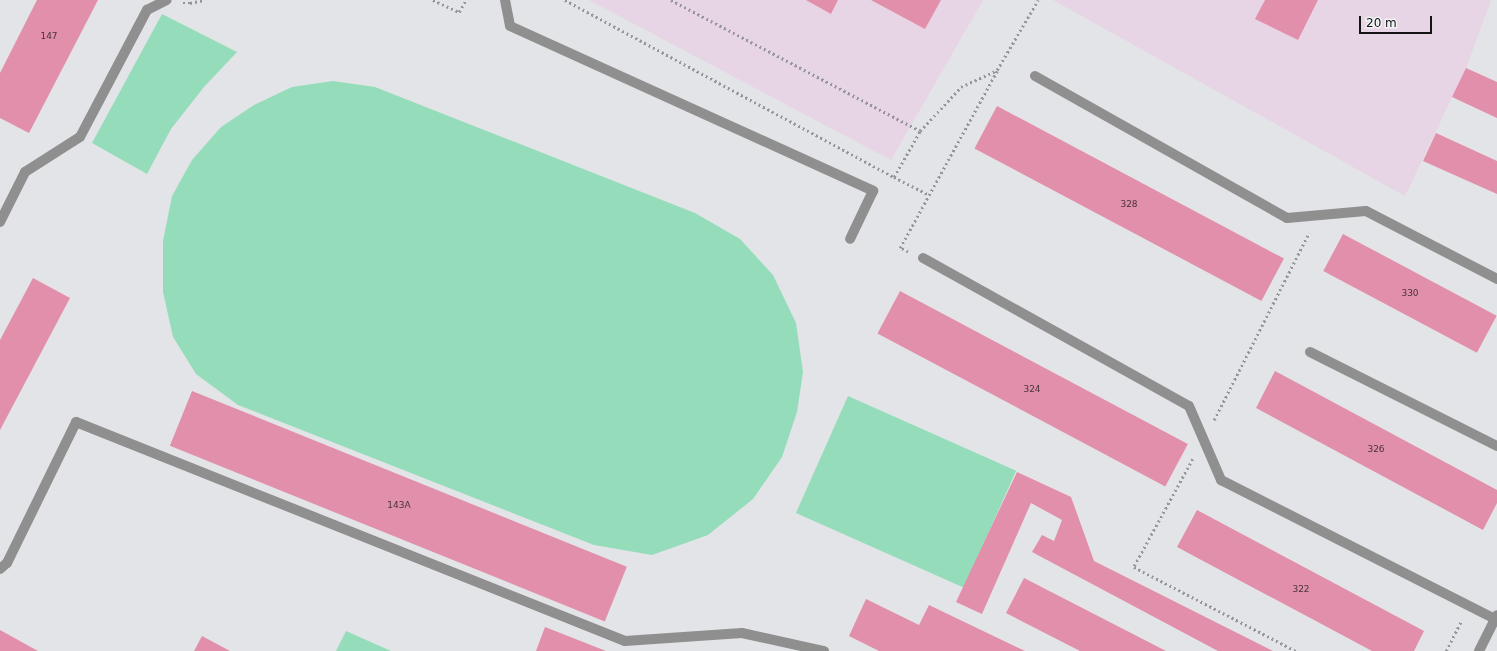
<!DOCTYPE html>
<html>
<head>
<meta charset="utf-8">
<style>
	body { margin:0 }
	#map { position:relative; width:1497px; height:651px; overflow:hidden; background:#e3e4e7; font-family:"DejaVu Sans",sans-serif }
	div>[style] { position:absolute }
	[style*='--x'] { left:calc(var(--x)*1px); top:calc(var(--y)*1px); width:calc(var(--w)*1px); rotate:calc(var(--a)*1deg) }
	.education>* { inset:0; background:#e7d4e4 }
	.green>* { inset:0; background:#95ddba; transform-origin:0 0 }
	.building>* { inset:0; background:#e18faa; transform-origin:0 0 }
	.path>* { height:2.5px; margin-top:-1.25px; transform-origin:0; background:repeating-linear-gradient(90deg,#959698 0 2px,transparent 0 5px) }
	.minor>* { height:10px; margin:-5px; padding:0 5px; transform-origin:5px; border-radius:5px; background:#908f8f }
	span { translate:-50% -50%; white-space:nowrap; text-align:center; line-height:1.15; -webkit-text-stroke:3.5px #f0f2f4; paint-order:stroke }
	.number-label { font-size:9px; color:#47333a }
	.number-label span { -webkit-text-stroke-width:0 }
	.scale { position:absolute; left:1359px; top:16px; width:73px; height:18px; box-sizing:border-box; border:2px solid #141415; border-top:0; padding-left:5px; font-size:12px; line-height:14px; white-space:nowrap; color:#141415; -webkit-text-stroke:3px #f0f2f4; paint-order:stroke }
</style>
</head>
<body>
<div id="map">
	<div class="education">
		<i style="clip-path:polygon(589px 0,983px 0,891px 160px)"></i>
		<i style="clip-path:polygon(1053px 0,1491px 0,1466px 68px,1405px 196px)"></i>
	</div>
	<div class="green">
		<i style="clip-path:polygon(162px 14px,237px 52px,204px 87px,171px 129px,147px 174px,92px 143px)"></i>
		<i style="clip-path:polygon(333px 81px,375px 87px,695px 213px,740px 239px,773px 275px,796px 323px,803px 372px,797px 412px,782px 457px,753px 499px,708px 535px,652px 555px,594px 545px,238px 405px,196px 374px,173px 337px,163px 292px,163px 241px,172px 196px,192px 160px,221px 127px,254px 105px,292px 87px)"></i>
		<i style="left:848px;top:396px;width:184px;height:128px;rotate:24deg"></i>
		<i style="clip-path:polygon(346px 631px,391px 651px,336px 651px)"></i>
	</div>
	<div class="building">
		<i style="clip-path:polygon(37px 0,98px 0,29px 133px,0 118px,0 73px)"></i>
		<i style="clip-path:polygon(806px 0,838px 0,831px 14px)"></i>
		<i style="clip-path:polygon(871px 0,941px 0,925px 29px)"></i>
		<i style="clip-path:polygon(1265px 0,1318px 0,1298px 40px,1255px 19px)"></i>
		<i style="clip-path:polygon(1466px 68px,1497px 82px,1497px 118px,1452px 97px)"></i>
		<i style="left:997px;top:106px;width:325px;height:48px;rotate:28deg"></i>
		<i style="clip-path:polygon(1436px 133px,1497px 161px,1497px 194px,1423px 161px)"></i>
		<i style="left:1343px;top:234px;width:174px;height:42px;rotate:28deg"></i>
		<i style="clip-path:polygon(33px 278px,70px 298px,0 430px,0 340px)"></i>
		<i style="left:900px;top:291px;width:326px;height:48px;rotate:28deg"></i>
		<i style="clip-path:polygon(1275px 371px,1497px 490px,1497px 503px,1483px 530px,1256px 408px)"></i>
		<i style="left:192px;top:391px;width:469px;height:59px;rotate:22deg"></i>
		<i style="clip-path:polygon(1017px 472px,1071px 497px,1094px 561px,1273px 651px,1218px 651px,1032px 552px,1042px 535px,1054px 541px,1062px 520px,1031px 503px,982px 614px,956px 602px)"></i>
		<i style="clip-path:polygon(1197px 510px,1424px 631px,1414px 651px,1372px 651px,1177px 547px)"></i>
		<i style="clip-path:polygon(1024px 578px,1166px 651px,1080px 651px,1006px 613px)"></i>
		<i style="clip-path:polygon(866px 599px,919px 625px,929px 605px,1025px 651px,879px 651px,849px 636px)"></i>
		<i style="clip-path:polygon(545px 627px,606px 651px,536px 651px)"></i>
		<i style="clip-path:polygon(0 630px,38px 651px,0 651px)"></i>
		<i style="clip-path:polygon(202px 636px,230px 651px,194px 651px)"></i>
	</div>
	<div class="path">
		<i style="--x:433;--y:0;--w:29;--a:25"></i>
		<i style="--x:459;--y:12;--w:14;--a:-60"></i>
		<i style="--x:565;--y:0;--w:374;--a:28.3"></i>
		<i style="--x:894;--y:177;--w:53;--a:-60.5"></i>
		<i style="--x:920;--y:131;--w:60;--a:-47"></i>
		<i style="--x:961;--y:87;--w:40;--a:-25"></i>
		<i style="--x:997;--y:70;--w:81;--a:-59.6"></i>
		<i style="--x:671;--y:0;--w:281;--a:27.7"></i>
		<i style="--x:183;--y:3;--w:7;--a:0"></i>
		<i style="--x:190;--y:3;--w:14;--a:-12"></i>
		<i style="--x:894;--y:177;--w:39;--a:27"></i>
		<i style="--x:908;--y:252;--w:9;--a:-153"></i>
		<i style="--x:900;--y:248;--w:202;--a:-61.3"></i>
		<i style="--x:1214;--y:420;--w:210;--a:-63.1"></i>
		<i style="--x:1193;--y:459;--w:123;--a:118.6"></i>
		<i style="--x:1134;--y:567;--w:182;--a:27.4"></i>
		<i style="--x:1446;--y:651;--w:34;--a:-63"></i>
	</div>
	<div class="minor">
		<i style="--x:505;--y:0;--w:26;--a:79"></i>
		<i style="--x:510;--y:26;--w:399;--a:24.4"></i>
		<i style="--x:873;--y:191;--w:53;--a:115.6"></i>
		<i style="--x:1035;--y:76;--w:289;--a:29.4"></i>
		<i style="--x:1287;--y:218;--w:79;--a:-5.1"></i>
		<i style="--x:1366;--y:211;--w:148;--a:27.4"></i>
		<i style="--x:0;--y:222;--w:56;--a:-63.4"></i>
		<i style="--x:25;--y:172;--w:65;--a:-32.5"></i>
		<i style="--x:80;--y:137;--w:144;--a:-62.2"></i>
		<i style="--x:147;--y:10;--w:22;--a:-27"></i>
		<i style="--x:923;--y:258;--w:304;--a:29.1"></i>
		<i style="--x:1189;--y:406;--w:81;--a:66.6"></i>
		<i style="--x:1221;--y:480;--w:307;--a:26.9"></i>
		<i style="--x:1310;--y:352;--w:209;--a:26.7"></i>
		<i style="--x:0;--y:569;--w:9;--a:-41"></i>
		<i style="--x:7;--y:563;--w:157;--a:-63.9"></i>
		<i style="--x:76;--y:422;--w:591;--a:21.75"></i>
		<i style="--x:625;--y:641;--w:117;--a:-3.9"></i>
		<i style="--x:742;--y:633;--w:84;--a:12.4"></i>
		<i style="--x:1479;--y:651;--w:40;--a:-63.4"></i>
	</div>
	<div class="number-label">
		<span style="left:49px;top:36px">147</span>
		<span style="left:1129px;top:204px">328</span>
		<span style="left:1410px;top:293px">330</span>
		<span style="left:1032px;top:389px">324</span>
		<span style="left:1376px;top:449px">326</span>
		<span style="left:399px;top:505px">143А</span>
		<span style="left:1301px;top:589px">322</span>
	</div>
	<div class="scale">20 m</div>
</div>
</body>
</html>
